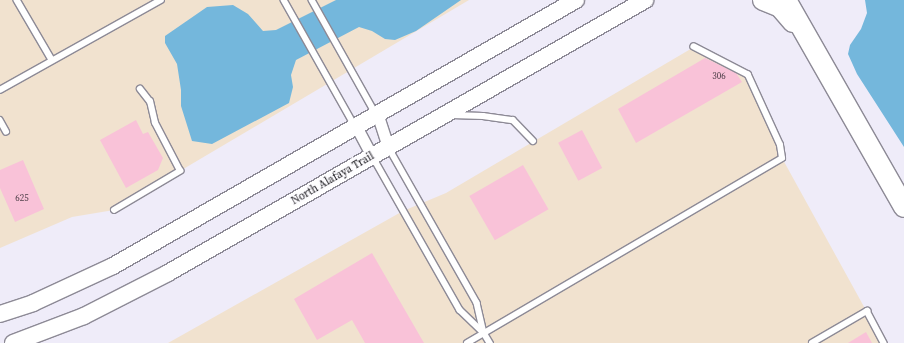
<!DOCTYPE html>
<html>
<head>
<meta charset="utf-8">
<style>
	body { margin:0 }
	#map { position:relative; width:904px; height:343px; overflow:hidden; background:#efecf9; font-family:"Source Serif 4",serif }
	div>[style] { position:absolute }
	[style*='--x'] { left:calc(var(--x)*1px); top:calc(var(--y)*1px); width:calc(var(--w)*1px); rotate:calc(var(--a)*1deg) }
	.commercial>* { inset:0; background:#f1e2cf }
	.water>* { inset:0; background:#74b7dc }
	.building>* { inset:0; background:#f9c2d8; transform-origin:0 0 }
	.roads { filter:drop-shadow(1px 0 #8d8a96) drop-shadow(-1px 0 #8d8a96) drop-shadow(0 1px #8d8a96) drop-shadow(0 -1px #8d8a96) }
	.lane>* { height:5.5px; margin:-2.75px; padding:0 2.75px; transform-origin:2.75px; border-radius:2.75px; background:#fff }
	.street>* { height:11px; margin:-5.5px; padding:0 5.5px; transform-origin:5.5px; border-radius:5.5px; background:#fff }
	.secondary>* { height:16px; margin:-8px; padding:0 8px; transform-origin:8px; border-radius:8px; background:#fff }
	.highway>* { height:20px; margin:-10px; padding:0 10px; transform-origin:10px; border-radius:10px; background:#fff }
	span { translate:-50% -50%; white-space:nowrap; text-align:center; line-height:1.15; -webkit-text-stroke:3px #fcfbfe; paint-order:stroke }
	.number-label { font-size:9px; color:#4c3e47 }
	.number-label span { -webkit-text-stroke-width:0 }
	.street-label { font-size:11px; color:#131217 }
</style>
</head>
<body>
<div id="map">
	<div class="commercial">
		<i style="clip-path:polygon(0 0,469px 0,114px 210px,72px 217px,0 248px)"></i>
		<i style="clip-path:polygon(694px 47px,748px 75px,780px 145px,782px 158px,884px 343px,168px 343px,403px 211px,446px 193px)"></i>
	</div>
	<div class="water">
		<i style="clip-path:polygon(336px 0,461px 0,416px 31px,395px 40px,385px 39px,372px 31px,359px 27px,296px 60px,291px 75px,293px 87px,289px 103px,212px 144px,192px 141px,181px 106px,181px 90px,177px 64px,165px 43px,165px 36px,207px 7px,233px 5px,248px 14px,263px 31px,276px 30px)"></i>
		<i style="clip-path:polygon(865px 0,904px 0,904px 147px,857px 74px,848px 54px,850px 45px,861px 29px,867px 13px)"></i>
	</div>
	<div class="building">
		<i style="clip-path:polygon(705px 58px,736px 73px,742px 82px,636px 143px,618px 109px)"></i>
		<i style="clip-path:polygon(136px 120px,143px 134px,148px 132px,163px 158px,158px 170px,126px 188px,100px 140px)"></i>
		<i style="left:582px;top:130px;width:43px;height:27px;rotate:62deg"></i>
		<i style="clip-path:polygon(23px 160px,44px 209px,15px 222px,0 188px,0 170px)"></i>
		<i style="left:523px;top:165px;width:51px;height:62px;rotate:60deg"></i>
		<i style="clip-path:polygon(372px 253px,424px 343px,365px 343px,352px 320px,317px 340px,294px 299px)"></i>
		<i style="clip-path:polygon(866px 332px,872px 343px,848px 343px)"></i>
	</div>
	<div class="roads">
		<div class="lane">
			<i style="--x:17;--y:0;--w:69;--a:59.7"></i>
			<i style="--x:284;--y:0;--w:145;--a:60.6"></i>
			<i style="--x:312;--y:0;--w:131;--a:60.7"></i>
			<i style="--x:0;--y:90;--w:184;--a:-29.2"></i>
			<i style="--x:452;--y:115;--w:31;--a:2"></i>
			<i style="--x:483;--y:116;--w:30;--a:8"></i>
			<i style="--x:513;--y:120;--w:29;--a:46"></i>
			<i style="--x:0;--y:120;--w:13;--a:61"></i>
			<i style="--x:389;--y:148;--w:178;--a:60.4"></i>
			<i style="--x:477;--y:303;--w:31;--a:77"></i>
			<i style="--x:484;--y:333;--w:12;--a:59"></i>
			<i style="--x:373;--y:157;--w:176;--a:60.4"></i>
			<i style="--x:460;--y:310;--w:33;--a:44"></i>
			<i style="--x:114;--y:210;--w:77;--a:-30.6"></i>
			<i style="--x:180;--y:171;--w:54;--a:-117.5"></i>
			<i style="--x:155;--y:123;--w:22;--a:-103"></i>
			<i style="--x:150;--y:102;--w:16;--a:-128"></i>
			<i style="--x:467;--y:343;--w:365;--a:-30.4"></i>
			<i style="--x:782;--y:158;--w:13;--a:-99"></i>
			<i style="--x:780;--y:145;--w:77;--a:-114.6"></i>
			<i style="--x:748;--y:75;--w:61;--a:-152.6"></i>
			<i style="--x:812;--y:343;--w:64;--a:-30.2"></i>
			<i style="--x:867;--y:311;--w:36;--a:62"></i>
		</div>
		<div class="street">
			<i style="--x:378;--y:116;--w:32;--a:72"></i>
			<i style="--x:357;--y:128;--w:32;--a:62"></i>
		</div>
		<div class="secondary">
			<i style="--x:0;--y:314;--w:35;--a:-18"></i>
			<i style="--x:33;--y:303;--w:88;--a:-24.8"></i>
			<i style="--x:113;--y:266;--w:534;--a:-29.88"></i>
			<i style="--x:13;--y:343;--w:76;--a:-20.8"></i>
			<i style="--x:84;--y:316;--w:94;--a:-27.1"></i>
			<i style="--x:168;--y:273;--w:550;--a:-29.78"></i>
		</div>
		<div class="highway">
			<i style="--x:763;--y:0;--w:18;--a:22"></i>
			<i style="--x:780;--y:7;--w:20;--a:49"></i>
			<i style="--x:786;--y:0;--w:238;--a:60.3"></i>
		</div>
	</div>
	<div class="number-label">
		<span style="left:719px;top:76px">306</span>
		<span style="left:22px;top:198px">625</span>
	</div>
	<div class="street-label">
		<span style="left:333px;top:179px;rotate:-30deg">North Alafaya Trail</span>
	</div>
</div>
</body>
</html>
